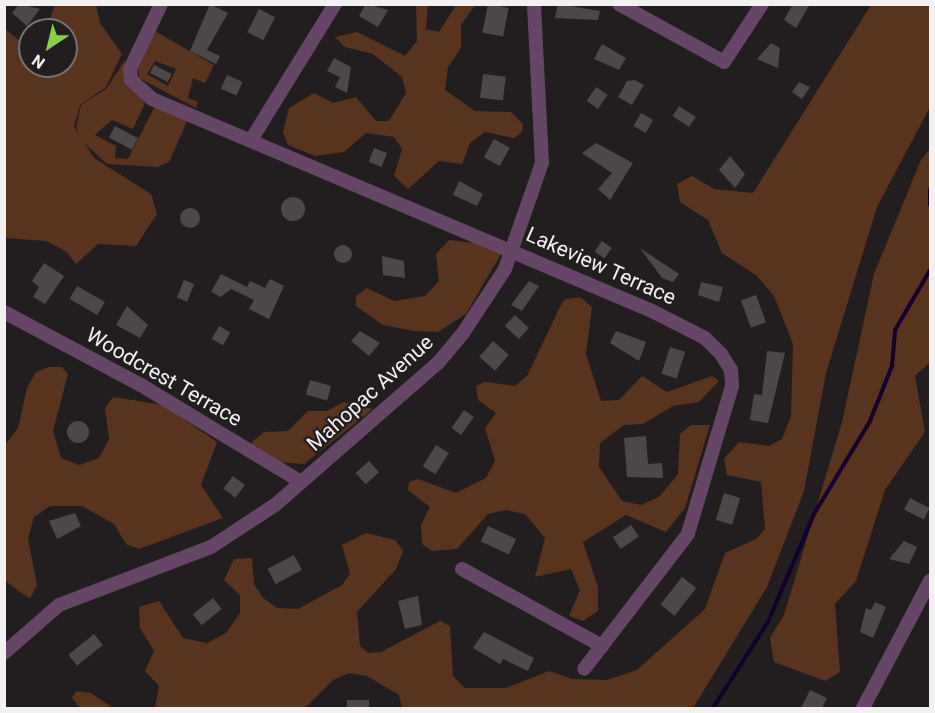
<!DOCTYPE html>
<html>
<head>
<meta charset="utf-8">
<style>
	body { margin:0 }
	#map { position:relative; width:935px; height:713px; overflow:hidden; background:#221d1f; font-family:Roboto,sans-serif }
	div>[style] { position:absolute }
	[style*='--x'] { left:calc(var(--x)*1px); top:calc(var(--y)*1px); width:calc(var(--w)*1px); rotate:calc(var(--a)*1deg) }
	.green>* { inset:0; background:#58341e }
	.stream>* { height:4px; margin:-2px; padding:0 2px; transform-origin:2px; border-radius:2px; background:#14002d }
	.building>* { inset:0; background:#4d4847; transform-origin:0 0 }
	.round { border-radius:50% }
	.minor>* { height:14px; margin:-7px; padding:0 7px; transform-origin:7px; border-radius:7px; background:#664667 }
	span { translate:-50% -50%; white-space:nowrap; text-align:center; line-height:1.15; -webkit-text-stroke:4.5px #221d1f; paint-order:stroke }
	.street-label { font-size:21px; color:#f3f0f1 }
	.frame { position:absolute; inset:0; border:6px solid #f3f0f1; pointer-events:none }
	.north { position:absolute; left:18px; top:18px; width:60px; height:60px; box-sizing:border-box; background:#221d1f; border:2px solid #767173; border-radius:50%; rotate:215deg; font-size:16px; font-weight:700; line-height:24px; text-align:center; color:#f3f0f1 }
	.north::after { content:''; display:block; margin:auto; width:21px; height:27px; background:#86cf4c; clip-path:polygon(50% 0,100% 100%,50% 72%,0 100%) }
</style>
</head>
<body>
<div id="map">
	<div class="green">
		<i style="clip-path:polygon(55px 5px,96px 5px,100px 23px,122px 54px,106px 87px,80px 105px,74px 127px,94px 158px,151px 194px,157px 214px,136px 246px,98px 244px,76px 264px,67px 252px,46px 241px,5px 238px,5px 29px,30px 49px,30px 66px,66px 66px,66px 30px,46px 30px)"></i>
		<i style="clip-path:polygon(416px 5px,428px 5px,426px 29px,439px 32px,456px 5px,475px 5px,461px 25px,461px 48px,448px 67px,445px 90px,475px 111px,511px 112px,523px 124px,522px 132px,514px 138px,485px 132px,470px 143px,462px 164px,439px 161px,408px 189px,394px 176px,402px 149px,394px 137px,366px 133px,344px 152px,315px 156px,288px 145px,283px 132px,289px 108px,314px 93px,333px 103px,356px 97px,376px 121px,389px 121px,406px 93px,402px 77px,373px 54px,345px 47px,335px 37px,357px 32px,405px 56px,417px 41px)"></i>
		<i style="clip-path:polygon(871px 5px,930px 5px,930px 107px,877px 207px,826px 373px,804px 491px,767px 587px,693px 708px,402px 708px,399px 695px,367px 676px,349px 673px,333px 680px,305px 708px,155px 708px,159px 686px,145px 671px,154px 651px,140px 628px,139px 607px,159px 601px,183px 638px,207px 643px,226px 633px,240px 613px,240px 595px,224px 580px,234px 559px,252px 558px,254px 584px,263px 598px,277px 608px,298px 609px,342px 585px,350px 574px,342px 545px,366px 533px,395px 540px,403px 551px,396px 569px,357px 612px,360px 646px,368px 653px,381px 652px,440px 621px,450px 626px,453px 676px,465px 688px,506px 688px,549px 671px,572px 679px,607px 680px,637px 670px,705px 609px,725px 553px,756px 539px,765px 529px,761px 482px,727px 475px,724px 459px,739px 442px,769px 446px,782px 439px,791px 416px,793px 344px,774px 296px,756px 275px,722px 253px,708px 220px,680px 202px,677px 184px,692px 176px,714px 189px,753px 193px)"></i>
		<i style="clip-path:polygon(evenodd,153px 30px,214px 65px,205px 83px,193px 78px,188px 98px,198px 102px,196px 108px,139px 78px,138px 65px,153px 30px,155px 61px,176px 69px,168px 86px,147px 74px,155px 61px)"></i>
		<i style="clip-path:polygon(125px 60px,123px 72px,145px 103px,133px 129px,112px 120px,95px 135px,116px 146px,115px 158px,128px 159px,155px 106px,188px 119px,169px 162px,157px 167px,107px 164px,81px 140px,76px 127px,81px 105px,107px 88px)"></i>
		<i style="clip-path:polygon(930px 149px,930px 362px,915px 376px,925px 432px,885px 490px,856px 581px,835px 604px,840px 672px,825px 681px,774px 662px,770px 638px,784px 615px,842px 422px,874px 274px,921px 160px)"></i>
		<i style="clip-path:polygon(449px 240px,483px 244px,501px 254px,466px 314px,438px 332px,414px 331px,383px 325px,356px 306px,356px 296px,367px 288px,394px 301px,425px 296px,439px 281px,436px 254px)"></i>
		<i style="clip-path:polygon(580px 297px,592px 307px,586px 354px,601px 401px,619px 400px,642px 376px,667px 392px,712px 376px,719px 381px,699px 402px,673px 406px,643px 424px,624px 425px,600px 443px,599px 467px,622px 501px,641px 505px,659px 497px,678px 474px,680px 434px,691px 425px,710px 425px,685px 508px,666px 532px,626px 515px,583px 542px,598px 587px,598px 611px,583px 621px,569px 616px,580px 590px,571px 569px,535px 577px,545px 538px,525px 514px,506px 510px,488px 514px,457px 549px,432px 551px,422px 544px,421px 525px,430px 507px,408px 490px,409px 482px,418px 479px,456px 493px,486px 478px,495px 461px,485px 428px,496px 413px,478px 400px,476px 386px,485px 382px,515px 386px,527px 376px,560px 307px,565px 299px)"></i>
		<i style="clip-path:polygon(49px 367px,62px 367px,68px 374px,53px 431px,61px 458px,79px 465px,99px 458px,109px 439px,105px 408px,113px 397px,163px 405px,217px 442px,201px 485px,223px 518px,139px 549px,126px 544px,114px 524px,82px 506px,50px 506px,34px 517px,28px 539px,37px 585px,30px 599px,5px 581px,5px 445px,18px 428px,27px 388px,36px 372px)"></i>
		<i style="clip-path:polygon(343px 402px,373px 409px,304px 464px,277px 462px,251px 443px,264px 432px,288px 431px,308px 411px,327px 411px)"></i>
		<i style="clip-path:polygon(76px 691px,91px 693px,113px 708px,80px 708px,72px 698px)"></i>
	</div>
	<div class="stream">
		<i style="--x:930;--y:189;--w:16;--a:90"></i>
		<i style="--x:713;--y:708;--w:102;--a:-57.4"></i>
		<i style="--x:768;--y:622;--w:117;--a:-66.9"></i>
		<i style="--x:814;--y:514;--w:109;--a:-58.9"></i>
		<i style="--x:870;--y:421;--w:59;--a:-68.2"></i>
		<i style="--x:892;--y:366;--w:36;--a:-85"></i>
		<i style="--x:895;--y:330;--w:69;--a:-59.7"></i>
	</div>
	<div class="building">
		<i style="clip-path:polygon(19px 4px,40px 9px,27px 26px,12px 13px)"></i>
		<i style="clip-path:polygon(210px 4px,228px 13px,207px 50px,220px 56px,216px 64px,190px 51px)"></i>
		<i style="clip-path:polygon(366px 4px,388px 10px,378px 27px,359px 16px)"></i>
		<i style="left:488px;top:4px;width:21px;height:29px;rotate:11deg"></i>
		<i style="clip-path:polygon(558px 4px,600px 11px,598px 20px,555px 18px)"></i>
		<i style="clip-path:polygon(793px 4px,810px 4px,796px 28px,784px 20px)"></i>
		<i style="left:259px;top:9px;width:18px;height:26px;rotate:27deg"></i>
		<i style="clip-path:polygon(771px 43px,780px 48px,778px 68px,757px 59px)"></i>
		<i style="clip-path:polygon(602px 44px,626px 58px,619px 70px,594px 59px)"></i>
		<i style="clip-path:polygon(334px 58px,351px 67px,347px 93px,335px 87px,340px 77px,327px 71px)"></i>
		<i style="left:154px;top:65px;width:20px;height:9px;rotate:27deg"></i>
		<i style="left:483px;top:74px;width:23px;height:24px;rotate:7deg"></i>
		<i style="left:227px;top:75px;width:17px;height:15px;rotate:24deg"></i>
		<i style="clip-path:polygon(635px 80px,644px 85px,632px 105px,618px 97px,627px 81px)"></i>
		<i style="clip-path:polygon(799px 82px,810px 87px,802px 99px,792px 92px)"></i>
		<i style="left:596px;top:87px;width:14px;height:17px;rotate:34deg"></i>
		<i style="left:679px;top:106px;width:20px;height:12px;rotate:33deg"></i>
		<i style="left:641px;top:113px;width:14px;height:15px;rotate:30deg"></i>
		<i style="left:115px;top:126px;width:26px;height:13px;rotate:28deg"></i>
		<i style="left:494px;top:139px;width:18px;height:21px;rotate:29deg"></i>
		<i style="clip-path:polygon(596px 143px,633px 163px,610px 200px,598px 189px,612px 173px,582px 153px)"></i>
		<i style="left:374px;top:148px;width:14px;height:15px;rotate:21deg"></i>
		<i style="clip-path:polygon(730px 156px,745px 174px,735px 188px,719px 170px)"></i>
		<i style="clip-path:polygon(459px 181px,483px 194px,477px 206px,453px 195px)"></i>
		<i class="round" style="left:281px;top:197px;width:24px;height:24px"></i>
		<i class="round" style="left:180px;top:208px;width:20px;height:20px"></i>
		<i style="left:602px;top:241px;width:12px;height:13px;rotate:35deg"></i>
		<i class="round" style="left:334px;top:245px;width:18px;height:18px"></i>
		<i style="clip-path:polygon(640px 248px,679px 274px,673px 282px,662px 278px)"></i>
		<i style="clip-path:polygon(382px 256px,404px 261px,405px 278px,383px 275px)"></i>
		<i style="clip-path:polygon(44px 263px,64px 276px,45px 304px,33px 297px,39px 287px,32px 281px)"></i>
		<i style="clip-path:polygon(221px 274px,247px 287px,250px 281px,265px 288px,270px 279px,284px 286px,269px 319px,249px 309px,254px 300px,231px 289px,221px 297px,211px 292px)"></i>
		<i style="left:184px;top:280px;width:11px;height:19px;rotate:22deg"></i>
		<i style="clip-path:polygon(529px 281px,539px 286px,522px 311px,511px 305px)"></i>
		<i style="clip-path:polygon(701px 282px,723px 287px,719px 302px,698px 295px)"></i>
		<i style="left:77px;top:286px;width:32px;height:15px;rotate:30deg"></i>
		<i style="left:756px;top:295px;width:29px;height:16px;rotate:70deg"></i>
		<i style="clip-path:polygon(127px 306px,148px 325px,140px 338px,116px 325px)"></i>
		<i style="left:515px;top:315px;width:19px;height:15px;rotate:43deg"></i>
		<i style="left:219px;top:326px;width:13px;height:15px;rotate:29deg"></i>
		<i style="clip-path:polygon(360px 331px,380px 343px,369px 356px,351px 341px)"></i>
		<i style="clip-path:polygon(616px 331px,646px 342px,639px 361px,610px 343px)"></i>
		<i style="left:493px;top:341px;width:21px;height:21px;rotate:41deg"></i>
		<i style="left:670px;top:347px;width:16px;height:28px;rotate:18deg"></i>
		<i style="clip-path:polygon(767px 351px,785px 353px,768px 423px,750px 420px,754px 394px,762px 395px)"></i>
		<i style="left:310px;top:380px;width:22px;height:15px;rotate:16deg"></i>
		<i style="left:464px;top:410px;width:12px;height:22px;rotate:35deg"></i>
		<i class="round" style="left:67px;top:421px;width:22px;height:22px"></i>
		<i style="clip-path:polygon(646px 436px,648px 464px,662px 463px,663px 478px,627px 477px,624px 438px)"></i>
		<i style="left:436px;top:445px;width:15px;height:25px;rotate:32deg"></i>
		<i style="left:369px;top:461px;width:15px;height:18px;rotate:48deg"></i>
		<i style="left:233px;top:476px;width:15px;height:16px;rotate:37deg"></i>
		<i style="left:724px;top:493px;width:17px;height:28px;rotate:17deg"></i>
		<i style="left:910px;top:498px;width:22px;height:13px;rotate:27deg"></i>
		<i style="clip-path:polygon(75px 513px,81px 526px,57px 539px,49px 521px)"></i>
		<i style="left:631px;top:525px;width:14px;height:22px;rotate:56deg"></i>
		<i style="left:488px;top:526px;width:31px;height:17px;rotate:25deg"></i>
		<i style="clip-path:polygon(904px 541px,917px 547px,909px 564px,889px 559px)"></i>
		<i style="left:294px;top:555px;width:17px;height:30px;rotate:62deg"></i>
		<i style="left:682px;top:577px;width:18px;height:35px;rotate:38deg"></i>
		<i style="clip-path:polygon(418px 596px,422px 625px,405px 629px,398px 601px)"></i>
		<i style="left:213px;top:598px;width:14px;height:26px;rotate:51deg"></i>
		<i style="clip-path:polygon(875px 602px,886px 607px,873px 638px,860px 632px,866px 608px,871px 610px)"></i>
		<i style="clip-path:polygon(484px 632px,534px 658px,528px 671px,503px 659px,500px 664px,473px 648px)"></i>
		<i style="left:94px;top:634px;width:14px;height:33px;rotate:51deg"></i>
		<i style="clip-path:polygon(810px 690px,827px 698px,822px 708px,801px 708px)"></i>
		<i style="left:347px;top:700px;width:22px;height:8px"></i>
	</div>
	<div class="minor">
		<i style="--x:161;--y:4;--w:72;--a:115.5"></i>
		<i style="--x:130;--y:69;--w:11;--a:85"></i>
		<i style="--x:131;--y:80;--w:28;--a:42"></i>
		<i style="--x:152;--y:99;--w:543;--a:22.98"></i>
		<i style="--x:652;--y:311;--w:59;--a:27"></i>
		<i style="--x:705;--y:338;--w:23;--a:45"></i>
		<i style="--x:721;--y:354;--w:19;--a:58"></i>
		<i style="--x:731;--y:370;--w:16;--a:86"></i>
		<i style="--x:732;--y:386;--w:154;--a:106.6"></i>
		<i style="--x:688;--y:534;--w:170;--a:127.6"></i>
		<i style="--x:619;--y:4;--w:120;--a:28.9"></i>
		<i style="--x:724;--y:62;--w:69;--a:-56.8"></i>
		<i style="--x:251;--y:140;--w:160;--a:-58.3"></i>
		<i style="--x:4;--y:312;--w:155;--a:28.1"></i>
		<i style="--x:141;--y:385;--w:187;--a:31.2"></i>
		<i style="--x:462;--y:569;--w:160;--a:28.8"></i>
		<i style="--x:4;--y:653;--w:73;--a:-41.1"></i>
		<i style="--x:59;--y:605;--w:163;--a:-20.9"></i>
		<i style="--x:211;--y:547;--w:77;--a:-33.3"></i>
		<i style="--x:275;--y:505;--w:216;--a:-41.1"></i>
		<i style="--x:438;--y:363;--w:39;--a:-50"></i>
		<i style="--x:463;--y:333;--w:77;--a:-56.7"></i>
		<i style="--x:505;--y:269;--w:112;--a:-70.8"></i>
		<i style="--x:542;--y:163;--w:159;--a:-92.9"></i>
		<i style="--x:863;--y:708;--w:144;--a:-62.2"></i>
	</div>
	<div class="street-label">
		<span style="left:601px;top:266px;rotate:24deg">Lakeview Terrace</span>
		<span style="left:164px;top:377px;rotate:30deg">Woodcrest Terrace</span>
		<span style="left:370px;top:393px;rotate:-42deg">Mahopac Avenue</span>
	</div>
	<div class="frame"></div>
	<div class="north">N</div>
</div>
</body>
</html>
